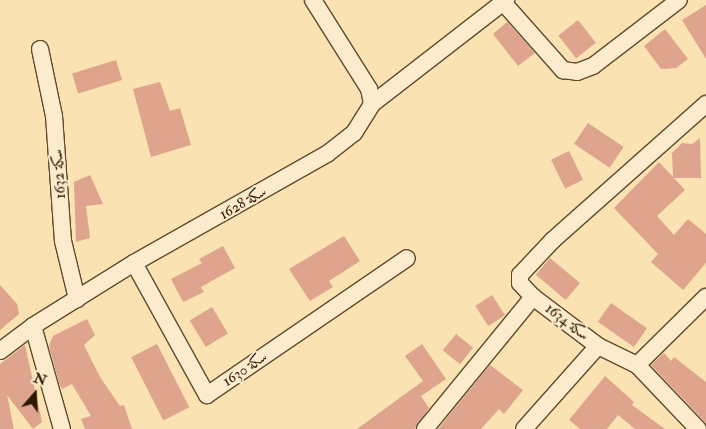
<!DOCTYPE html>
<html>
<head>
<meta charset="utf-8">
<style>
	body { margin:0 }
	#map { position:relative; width:706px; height:429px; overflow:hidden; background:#fae2b2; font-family:"IM FELL Double Pica",Amiri,serif }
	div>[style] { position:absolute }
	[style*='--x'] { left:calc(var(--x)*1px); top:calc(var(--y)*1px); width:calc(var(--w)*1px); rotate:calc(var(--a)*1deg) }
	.building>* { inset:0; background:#dea48d; transform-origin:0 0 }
	.roads { filter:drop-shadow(1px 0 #604a2c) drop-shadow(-1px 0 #604a2c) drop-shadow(0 1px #604a2c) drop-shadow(0 -1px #604a2c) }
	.minor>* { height:16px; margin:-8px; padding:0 8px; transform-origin:8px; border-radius:8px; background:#fceccd }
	span { translate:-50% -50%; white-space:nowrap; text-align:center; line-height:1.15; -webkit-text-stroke:4px #fceccd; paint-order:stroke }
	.street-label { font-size:15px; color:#2c1800 }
	.north { position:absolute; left:10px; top:369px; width:50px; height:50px; -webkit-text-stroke:4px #fceccd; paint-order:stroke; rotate:19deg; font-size:14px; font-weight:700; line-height:20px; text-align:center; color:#2c1800 }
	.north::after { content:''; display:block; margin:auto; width:18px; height:22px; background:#2c1800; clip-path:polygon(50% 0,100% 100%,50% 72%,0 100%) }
</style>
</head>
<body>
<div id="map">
	<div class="building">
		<i style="clip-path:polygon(706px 5px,706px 59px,682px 20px)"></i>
		<i style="left:578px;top:20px;width:29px;height:25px;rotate:52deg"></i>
		<i style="clip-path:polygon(507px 22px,535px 53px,518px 66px,493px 34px)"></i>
		<i style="clip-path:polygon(665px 29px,688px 59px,676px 68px,661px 69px,644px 46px)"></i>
		<i style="left:116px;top:60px;width:21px;height:46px;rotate:73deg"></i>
		<i style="clip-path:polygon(160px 82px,170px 111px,180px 108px,191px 145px,151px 157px,133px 89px)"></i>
		<i style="left:588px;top:123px;width:43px;height:25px;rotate:34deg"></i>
		<i style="clip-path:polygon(700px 138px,701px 178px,674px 178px,685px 190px,657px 216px,674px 235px,688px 219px,706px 234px,706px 263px,683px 290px,651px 262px,658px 254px,614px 208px,659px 162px,673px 177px,672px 153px,682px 143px,692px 144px)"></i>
		<i style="left:569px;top:151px;width:32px;height:20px;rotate:64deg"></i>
		<i style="clip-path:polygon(90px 175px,103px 204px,86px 206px,90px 238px,76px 242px,74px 182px)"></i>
		<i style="clip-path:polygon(344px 236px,360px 261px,329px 281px,333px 287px,310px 301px,289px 269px)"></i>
		<i style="clip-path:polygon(223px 246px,235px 268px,201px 287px,204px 292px,183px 302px,171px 279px,202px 263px,199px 259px)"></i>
		<i style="left:550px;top:258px;width:39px;height:22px;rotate:40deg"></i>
		<i style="clip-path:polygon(0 285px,17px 304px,19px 314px,0 330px)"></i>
		<i style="left:492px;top:295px;width:24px;height:20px;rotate:57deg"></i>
		<i style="left:611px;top:303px;width:44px;height:23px;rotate:35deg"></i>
		<i style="left:212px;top:307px;width:31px;height:26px;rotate:59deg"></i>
		<i style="clip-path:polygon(87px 319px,95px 335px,84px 345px,100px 377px,120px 406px,124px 405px,132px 429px,85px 429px,81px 419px,91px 416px,72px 384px,62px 389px,59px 383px,49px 346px,53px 336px)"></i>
		<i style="left:456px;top:334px;width:22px;height:21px;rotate:39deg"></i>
		<i style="left:157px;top:344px;width:71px;height:29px;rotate:63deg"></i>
		<i style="clip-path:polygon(422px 344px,446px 379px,421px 396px,429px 408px,415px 429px,357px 429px,423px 381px,405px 356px)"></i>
		<i style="clip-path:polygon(25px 345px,42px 422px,33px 429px,7px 395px,14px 429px,0 429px,0 364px)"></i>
		<i style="clip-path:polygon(664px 353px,671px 361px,674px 357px,706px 382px,706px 423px,651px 365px)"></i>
		<i style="clip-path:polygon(490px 365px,523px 390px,504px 414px,499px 409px,481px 429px,438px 429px)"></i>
		<i style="clip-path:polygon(605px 376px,634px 402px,632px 405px,665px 429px,635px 429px,618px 415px,607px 429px,580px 429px,569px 420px)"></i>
	</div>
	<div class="roads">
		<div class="minor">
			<i style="--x:501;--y:0;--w:94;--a:48.5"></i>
			<i style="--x:563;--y:70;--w:14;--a:8"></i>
			<i style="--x:577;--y:72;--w:17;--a:-21"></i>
			<i style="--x:593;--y:66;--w:108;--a:-37.5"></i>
			<i style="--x:40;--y:49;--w:68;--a:78.2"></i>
			<i style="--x:54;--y:116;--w:125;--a:85.9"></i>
			<i style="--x:63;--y:241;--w:60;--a:76.4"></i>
			<i style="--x:372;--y:104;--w:170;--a:-37.8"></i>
			<i style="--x:134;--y:263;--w:151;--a:61.1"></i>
			<i style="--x:207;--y:395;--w:242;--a:-34.4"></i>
			<i style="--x:33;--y:326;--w:107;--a:74.3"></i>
			<i style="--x:0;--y:351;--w:41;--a:-37.1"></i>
			<i style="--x:33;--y:326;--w:119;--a:-32"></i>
			<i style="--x:134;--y:263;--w:222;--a:-29.5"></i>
			<i style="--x:327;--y:154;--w:34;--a:-38"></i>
			<i style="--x:354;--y:133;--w:34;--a:-58"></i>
			<i style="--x:372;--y:104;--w:15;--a:-101"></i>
			<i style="--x:369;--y:89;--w:105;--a:-122.2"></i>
			<i style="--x:637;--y:365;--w:97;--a:-44.6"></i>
			<i style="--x:425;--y:429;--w:171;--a:-50.7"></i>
			<i style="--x:524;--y:429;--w:111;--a:-48.3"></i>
			<i style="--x:698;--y:429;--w:88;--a:-133.6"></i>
			<i style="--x:637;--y:365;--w:43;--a:-154"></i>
			<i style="--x:598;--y:346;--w:81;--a:-143"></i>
			<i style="--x:533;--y:297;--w:19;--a:-133"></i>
			<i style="--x:520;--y:283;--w:8;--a:-90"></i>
			<i style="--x:520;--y:275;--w:48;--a:-46.7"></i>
			<i style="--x:553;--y:240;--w:205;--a:-41.6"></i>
		</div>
	</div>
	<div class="street-label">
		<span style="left:59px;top:174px;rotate:-94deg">سكة 1632</span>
		<span style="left:243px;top:203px;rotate:-30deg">سكة 1628</span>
		<span style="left:567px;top:322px;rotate:37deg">سكة 1634</span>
		<span style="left:245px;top:369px;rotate:-34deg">سكة 1630</span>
	</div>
	<div class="north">N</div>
</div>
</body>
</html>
